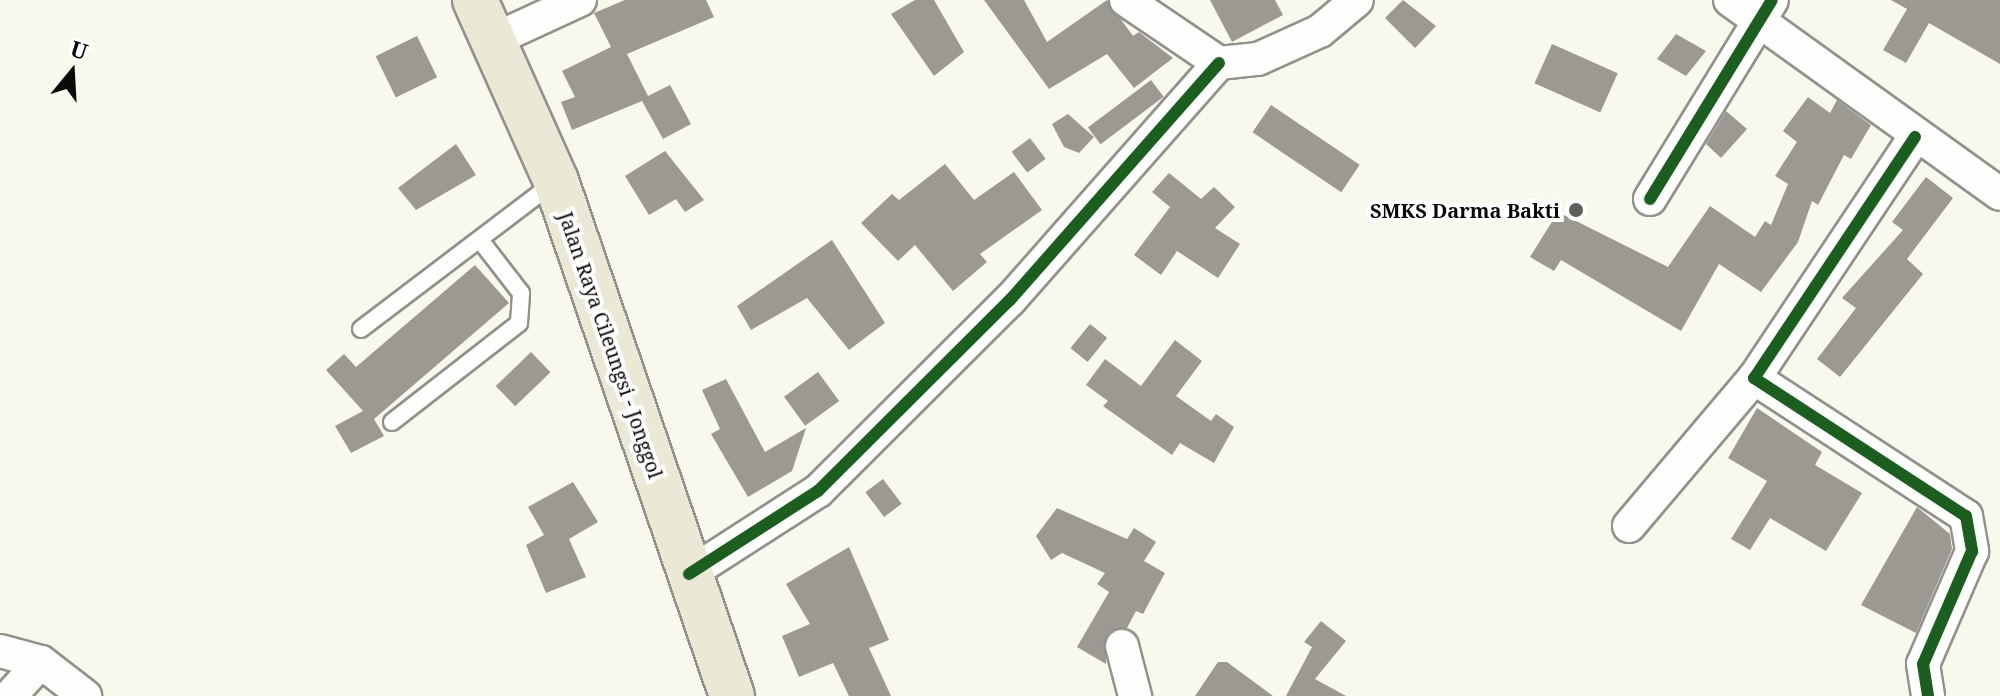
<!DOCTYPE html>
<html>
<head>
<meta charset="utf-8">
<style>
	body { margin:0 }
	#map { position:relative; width:2000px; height:696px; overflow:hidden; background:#f9f8ed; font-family:"Noto Serif",serif }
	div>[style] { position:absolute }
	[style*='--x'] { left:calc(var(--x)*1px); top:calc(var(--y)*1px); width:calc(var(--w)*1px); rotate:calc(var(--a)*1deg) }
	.building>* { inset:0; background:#9c9993; transform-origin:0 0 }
	.roads { filter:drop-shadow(2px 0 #92918c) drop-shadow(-2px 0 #92918c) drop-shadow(0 2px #92918c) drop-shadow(0 -2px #92918c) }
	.lane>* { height:16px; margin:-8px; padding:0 8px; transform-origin:8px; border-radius:8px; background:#fefefc }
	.street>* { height:32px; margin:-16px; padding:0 16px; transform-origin:16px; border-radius:16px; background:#fefefc }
	.primary>* { height:44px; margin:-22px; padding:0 22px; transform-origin:22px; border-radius:22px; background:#ebe8d6 }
	.cycleway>* { height:12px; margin:-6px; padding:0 6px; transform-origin:6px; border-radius:6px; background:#1b5e20 }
	.dots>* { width:22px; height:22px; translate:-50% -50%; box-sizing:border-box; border:4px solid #fff; border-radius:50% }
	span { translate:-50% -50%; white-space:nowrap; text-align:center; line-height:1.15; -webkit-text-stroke:8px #fff; paint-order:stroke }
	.poi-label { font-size:20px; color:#0a0a0a; font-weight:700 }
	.right { translate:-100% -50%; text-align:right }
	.street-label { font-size:20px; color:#0a0a0a }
	.north { position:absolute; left:32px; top:32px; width:80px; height:80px; -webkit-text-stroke:6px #fff; paint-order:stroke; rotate:18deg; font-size:22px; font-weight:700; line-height:32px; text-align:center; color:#0a0a0a }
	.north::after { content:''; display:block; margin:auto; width:28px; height:36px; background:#0a0a0a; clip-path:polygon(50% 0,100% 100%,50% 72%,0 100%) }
</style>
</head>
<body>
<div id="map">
	<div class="building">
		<i style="clip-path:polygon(625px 0,706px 0,714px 17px,627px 54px,648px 96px,670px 85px,691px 124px,663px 139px,642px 101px,572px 130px,561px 102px,575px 97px,562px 71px,611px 47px,594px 13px)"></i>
		<i style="clip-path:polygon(915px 0,934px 0,964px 52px,934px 76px,891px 14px)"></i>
		<i style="clip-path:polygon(984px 0,1024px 0,1047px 42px,1107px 0,1133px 36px,1139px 32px,1173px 58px,1134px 88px,1107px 54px,1049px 89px)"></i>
		<i style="clip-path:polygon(1210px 0,1275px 0,1283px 15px,1232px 42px)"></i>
		<i style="clip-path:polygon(1403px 0,1436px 26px,1415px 48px,1385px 18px)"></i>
		<i style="clip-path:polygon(1891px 0,2000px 0,2000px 64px,1929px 23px,1906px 63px,1883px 50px,1907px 9px)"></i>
		<i style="clip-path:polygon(1676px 34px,1706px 51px,1686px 76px,1657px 59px)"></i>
		<i style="left:417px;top:36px;width:46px;height:46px;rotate:64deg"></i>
		<i style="left:1552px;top:44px;width:72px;height:43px;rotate:24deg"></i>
		<i style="left:1151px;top:80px;width:21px;height:79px;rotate:53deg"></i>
		<i style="clip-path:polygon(1808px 97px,1830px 113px,1837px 100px,1871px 125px,1851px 159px,1844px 155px,1818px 205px,1812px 201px,1798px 242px,1761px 292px,1719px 264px,1681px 331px,1561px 260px,1554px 271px,1530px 257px,1558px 212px,1668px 267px,1710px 206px,1755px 237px,1765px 221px,1771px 225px,1788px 184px,1775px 176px,1797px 142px,1783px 131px)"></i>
		<i style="left:1271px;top:105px;width:107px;height:33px;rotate:34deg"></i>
		<i style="clip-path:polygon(1726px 111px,1747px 129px,1721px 158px,1706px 144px)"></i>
		<i style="clip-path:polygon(1068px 114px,1094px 137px,1079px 153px,1064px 147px,1052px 124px)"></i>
		<i style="left:1030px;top:138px;width:26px;height:23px;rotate:53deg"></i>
		<i style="clip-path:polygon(456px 144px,476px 175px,416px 210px,398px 188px)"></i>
		<i style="clip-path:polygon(665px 151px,704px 200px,685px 212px,676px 199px,649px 215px,625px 176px)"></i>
		<i style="clip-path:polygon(945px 164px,974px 200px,1014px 172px,1042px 210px,980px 254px,987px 262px,953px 291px,915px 245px,898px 261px,861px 223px,892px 194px,899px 200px)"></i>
		<i style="clip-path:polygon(1169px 173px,1201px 199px,1214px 187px,1235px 207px,1215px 228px,1240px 244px,1218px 278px,1177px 251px,1161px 275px,1134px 255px,1170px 207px,1152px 192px)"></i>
		<i style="clip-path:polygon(1926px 177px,1953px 198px,1907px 259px,1923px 274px,1840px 377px,1817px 359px,1856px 308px,1842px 298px,1903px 230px,1892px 222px)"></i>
		<i style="clip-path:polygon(832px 240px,885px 323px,849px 350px,807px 298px,751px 330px,737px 306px)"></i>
		<i style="clip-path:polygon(475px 265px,509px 303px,374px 419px,384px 436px,351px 453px,335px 426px,363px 411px,326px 370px,344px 354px,356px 367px)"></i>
		<i style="left:1090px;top:324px;width:22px;height:31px;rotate:39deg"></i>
		<i style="clip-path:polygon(1175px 340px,1202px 361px,1176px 396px,1211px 421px,1216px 414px,1234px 427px,1214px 463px,1180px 443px,1172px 455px,1103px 406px,1108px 401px,1086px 385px,1105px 359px,1141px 386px)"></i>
		<i style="left:531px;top:352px;width:28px;height:49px;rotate:46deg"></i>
		<i style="left:818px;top:372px;width:36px;height:42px;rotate:54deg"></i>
		<i style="clip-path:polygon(726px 379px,765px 452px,806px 428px,792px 471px,748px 497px,711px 434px,720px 429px,702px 390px)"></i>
		<i style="clip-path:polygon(1757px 408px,1822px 452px,1815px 465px,1862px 493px,1826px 551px,1770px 518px,1750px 550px,1731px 539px,1767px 481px,1728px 458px)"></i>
		<i style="left:883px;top:479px;width:31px;height:22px;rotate:53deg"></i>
		<i style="clip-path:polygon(573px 482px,598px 522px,569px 539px,586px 577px,546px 593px,526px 545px,544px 535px,528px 507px)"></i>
		<i style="clip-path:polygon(1917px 507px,1950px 534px,1952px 549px,1916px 633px,1861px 605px)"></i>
		<i style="clip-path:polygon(1057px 508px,1127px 539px,1134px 528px,1156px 542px,1144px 561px,1165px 573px,1143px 614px,1136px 611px,1127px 628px,1108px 633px,1106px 664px,1077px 647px,1109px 592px,1097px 584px,1105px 573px,1062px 553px,1051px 560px,1036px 536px)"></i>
		<i style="clip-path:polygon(849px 547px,889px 640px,869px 648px,891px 696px,849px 696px,833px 663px,799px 677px,782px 636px,810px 624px,786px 584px)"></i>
		<i style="clip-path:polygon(1321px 621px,1346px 641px,1315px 679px,1346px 696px,1286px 696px,1312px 647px,1304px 642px)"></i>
		<i style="clip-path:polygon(1218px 662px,1227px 662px,1273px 696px,1195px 696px)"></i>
	</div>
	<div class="roads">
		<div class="lane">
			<i style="--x:361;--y:329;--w:243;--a:-37.2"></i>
			<i style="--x:392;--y:422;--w:161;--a:-37.9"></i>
			<i style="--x:519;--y:323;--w:30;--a:-86"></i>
			<i style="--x:521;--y:293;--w:67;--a:-127.7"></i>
		</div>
		<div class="street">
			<i style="--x:1126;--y:0;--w:112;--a:34.1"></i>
			<i style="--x:1219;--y:63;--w:39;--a:-6"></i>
			<i style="--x:1258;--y:59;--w:68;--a:-24.3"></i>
			<i style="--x:1320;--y:31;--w:48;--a:-40"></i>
			<i style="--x:1730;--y:0;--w:332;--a:35.7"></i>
			<i style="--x:491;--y:41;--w:98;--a:-24.7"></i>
			<i style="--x:1915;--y:137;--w:290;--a:123.7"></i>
			<i style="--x:1754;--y:378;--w:253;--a:33.1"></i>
			<i style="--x:1966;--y:516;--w:36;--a:80"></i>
			<i style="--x:1972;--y:551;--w:123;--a:113.4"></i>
			<i style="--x:1923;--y:664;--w:32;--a:81"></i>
			<i style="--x:1650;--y:199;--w:233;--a:-58.5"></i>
			<i style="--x:1629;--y:526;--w:194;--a:-49.8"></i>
			<i style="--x:689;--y:574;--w:153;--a:-32.8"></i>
			<i style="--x:818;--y:491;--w:271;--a:-44.9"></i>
			<i style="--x:1010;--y:300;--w:316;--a:-48.6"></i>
			<i style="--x:1122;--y:646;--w:52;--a:75.4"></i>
			<i style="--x:0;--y:651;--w:42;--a:15"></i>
			<i style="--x:41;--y:662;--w:56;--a:37.7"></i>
			<i style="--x:10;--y:696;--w:46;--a:-47.6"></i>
		</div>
		<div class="primary">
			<i style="--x:475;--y:0;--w:198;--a:65.9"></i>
			<i style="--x:556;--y:181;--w:544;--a:71.13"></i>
		</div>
	</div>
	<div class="cycleway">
		<i style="--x:1915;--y:137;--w:290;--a:123.7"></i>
		<i style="--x:1754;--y:378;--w:253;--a:33.1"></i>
		<i style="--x:1966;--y:516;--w:36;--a:80"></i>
		<i style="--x:1972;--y:551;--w:123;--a:113.4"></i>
		<i style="--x:1923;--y:664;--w:32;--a:81"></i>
		<i style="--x:1650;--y:199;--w:233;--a:-58.5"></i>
		<i style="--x:689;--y:574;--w:153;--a:-32.8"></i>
		<i style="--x:818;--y:491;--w:271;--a:-44.9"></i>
		<i style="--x:1010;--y:300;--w:316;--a:-48.6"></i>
	</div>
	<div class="dots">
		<i style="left:1576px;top:210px;background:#5e5d59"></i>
	</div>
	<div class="poi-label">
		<span class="right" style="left:1560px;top:210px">SMKS Darma Bakti</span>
	</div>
	<div class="street-label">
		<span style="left:611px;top:345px;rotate:71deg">Jalan Raya Cileungsi - Jonggol</span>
	</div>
	<div class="north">U</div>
</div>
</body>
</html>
